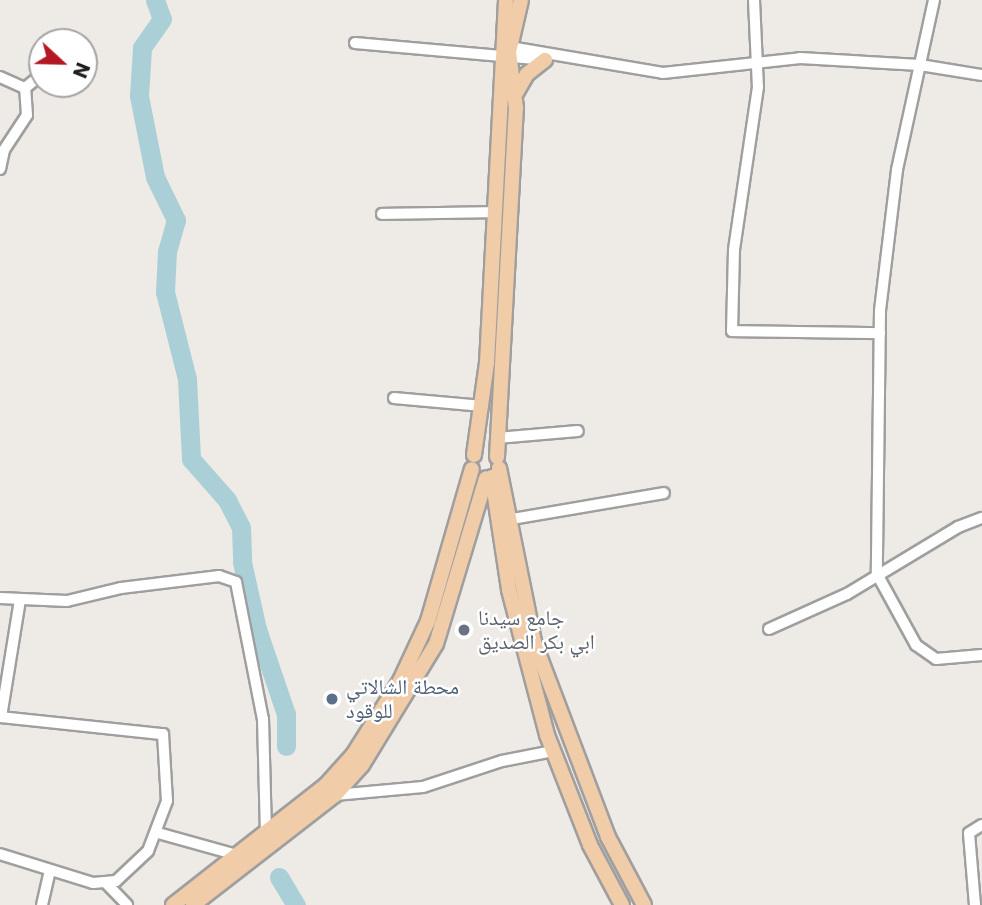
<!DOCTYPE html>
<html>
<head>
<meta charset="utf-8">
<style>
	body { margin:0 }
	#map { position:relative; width:982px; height:905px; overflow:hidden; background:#eeeae5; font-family:Poppins,"Noto Naskh Arabic",sans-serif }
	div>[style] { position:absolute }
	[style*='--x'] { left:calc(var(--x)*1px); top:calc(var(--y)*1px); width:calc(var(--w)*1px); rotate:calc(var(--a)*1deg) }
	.river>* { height:19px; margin:-9.5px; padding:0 9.5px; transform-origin:9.5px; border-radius:9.5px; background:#abcfd6 }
	.roads { filter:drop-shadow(2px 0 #9f9f9f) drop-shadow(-2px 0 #9f9f9f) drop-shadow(0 2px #9f9f9f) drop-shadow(0 -2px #9f9f9f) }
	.minor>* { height:10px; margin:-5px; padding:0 5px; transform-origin:5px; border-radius:5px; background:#fff }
	.major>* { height:14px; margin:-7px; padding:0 7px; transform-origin:7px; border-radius:7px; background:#f0cca8 }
	.dots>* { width:19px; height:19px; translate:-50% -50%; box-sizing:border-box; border:4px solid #fff; border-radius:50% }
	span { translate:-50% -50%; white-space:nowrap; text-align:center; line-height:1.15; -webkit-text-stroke:5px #fff; paint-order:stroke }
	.worship-label { font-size:21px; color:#5b616d }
	.left { translate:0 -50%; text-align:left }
	.service-label { font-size:21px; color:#4e5e75 }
	.north { position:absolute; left:28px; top:28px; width:70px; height:70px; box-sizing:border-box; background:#fff; border:2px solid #a5a5a5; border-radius:50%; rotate:112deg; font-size:19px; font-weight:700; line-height:28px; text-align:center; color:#1e1e1e }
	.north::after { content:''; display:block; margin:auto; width:24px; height:32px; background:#b41823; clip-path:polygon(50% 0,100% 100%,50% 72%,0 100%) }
</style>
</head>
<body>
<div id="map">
	<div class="river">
		<i style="--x:155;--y:0;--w:20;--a:70"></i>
		<i style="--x:162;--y:19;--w:35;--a:125"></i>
		<i style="--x:142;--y:48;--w:48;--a:93.6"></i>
		<i style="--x:139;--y:96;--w:83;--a:78.8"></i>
		<i style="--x:155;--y:177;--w:48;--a:64"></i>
		<i style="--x:176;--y:220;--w:32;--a:106"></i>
		<i style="--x:167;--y:251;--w:41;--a:92.8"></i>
		<i style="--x:165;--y:292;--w:90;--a:75.8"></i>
		<i style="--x:187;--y:379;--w:80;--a:87.1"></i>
		<i style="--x:191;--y:459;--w:55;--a:48.7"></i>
		<i style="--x:227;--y:500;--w:30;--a:63"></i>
		<i style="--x:241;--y:527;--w:35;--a:88"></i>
		<i style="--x:242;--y:562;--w:69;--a:77.4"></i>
		<i style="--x:257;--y:629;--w:90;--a:71.2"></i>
		<i style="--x:286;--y:714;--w:32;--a:90"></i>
		<i style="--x:279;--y:877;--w:33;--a:59"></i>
	</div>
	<div class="roads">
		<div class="minor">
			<i style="--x:754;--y:0;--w:87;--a:87.4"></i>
			<i style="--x:758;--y:87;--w:165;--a:98.4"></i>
			<i style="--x:734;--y:250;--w:81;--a:91.4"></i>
			<i style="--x:732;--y:331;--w:148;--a:0.8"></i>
			<i style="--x:934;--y:0;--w:174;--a:102.3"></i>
			<i style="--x:897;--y:170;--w:142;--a:96.9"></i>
			<i style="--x:880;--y:311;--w:263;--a:90.7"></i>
			<i style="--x:877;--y:574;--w:81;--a:61.2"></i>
			<i style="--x:916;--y:645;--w:24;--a:35"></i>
			<i style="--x:936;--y:659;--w:46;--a:-5"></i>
			<i style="--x:355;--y:43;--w:192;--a:5.1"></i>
			<i style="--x:504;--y:46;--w:161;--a:9.6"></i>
			<i style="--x:663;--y:73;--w:138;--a:-6.2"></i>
			<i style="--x:800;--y:58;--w:120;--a:3.3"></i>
			<i style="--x:920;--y:65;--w:63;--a:9.2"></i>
			<i style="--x:0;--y:77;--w:27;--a:24"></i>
			<i style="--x:25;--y:88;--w:22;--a:-39"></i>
			<i style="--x:0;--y:169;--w:19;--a:-78"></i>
			<i style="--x:4;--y:150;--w:42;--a:-56.7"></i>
			<i style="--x:27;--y:115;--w:27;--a:-94"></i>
			<i style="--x:382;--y:214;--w:114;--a:-1"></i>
			<i style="--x:394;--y:398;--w:89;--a:5.1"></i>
			<i style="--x:497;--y:438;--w:81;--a:-4.9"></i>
			<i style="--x:512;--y:519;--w:154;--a:-9.7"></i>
			<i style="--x:0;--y:598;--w:67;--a:2.6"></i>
			<i style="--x:67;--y:601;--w:56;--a:-13.5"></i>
			<i style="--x:121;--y:588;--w:99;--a:-7"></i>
			<i style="--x:219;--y:576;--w:18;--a:19"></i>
			<i style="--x:236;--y:582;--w:140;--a:78.9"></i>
			<i style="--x:263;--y:719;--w:113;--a:88.5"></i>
			<i style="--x:769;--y:629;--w:85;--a:-24.2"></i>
			<i style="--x:847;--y:594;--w:130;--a:-31.1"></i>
			<i style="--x:958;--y:527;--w:26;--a:-21"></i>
			<i style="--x:0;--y:717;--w:164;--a:6"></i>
			<i style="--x:163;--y:734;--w:67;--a:86.6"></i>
			<i style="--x:167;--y:801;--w:53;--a:110.8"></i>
			<i style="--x:148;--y:851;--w:44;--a:136.8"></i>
			<i style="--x:116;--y:881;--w:23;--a:175"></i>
			<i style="--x:93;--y:883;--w:97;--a:-162.7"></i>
			<i style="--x:1;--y:717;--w:119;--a:-80.8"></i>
			<i style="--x:335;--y:795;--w:88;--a:-5.2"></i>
			<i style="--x:423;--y:787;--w:83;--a:-18.2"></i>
			<i style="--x:502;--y:761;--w:52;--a:-11.1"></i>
			<i style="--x:158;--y:833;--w:82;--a:15.6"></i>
			<i style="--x:107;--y:884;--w:29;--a:46"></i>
			<i style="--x:42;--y:905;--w:35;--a:-77"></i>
			<i style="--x:975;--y:905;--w:72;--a:-94.8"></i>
			<i style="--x:969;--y:833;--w:15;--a:-32"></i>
		</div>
		<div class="major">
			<i style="--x:516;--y:93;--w:22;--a:-60"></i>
			<i style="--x:527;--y:74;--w:23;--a:-38"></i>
			<i style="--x:474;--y:455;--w:93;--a:-82"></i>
			<i style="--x:487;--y:363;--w:363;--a:-87"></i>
			<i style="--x:497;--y:457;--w:350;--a:-86.9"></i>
			<i style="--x:516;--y:108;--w:56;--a:-97.1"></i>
			<i style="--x:509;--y:52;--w:53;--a:-77"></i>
			<i style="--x:499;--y:468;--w:177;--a:78.6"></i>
			<i style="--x:534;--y:642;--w:209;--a:69.2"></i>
			<i style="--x:608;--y:837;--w:77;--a:62.1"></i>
			<i style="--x:492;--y:477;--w:114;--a:81.4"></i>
			<i style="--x:509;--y:590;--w:150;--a:75.3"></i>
			<i style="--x:547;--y:735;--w:118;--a:68.6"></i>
			<i style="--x:590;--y:845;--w:68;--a:61.9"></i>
			<i style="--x:173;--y:905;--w:194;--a:-38.1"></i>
			<i style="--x:326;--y:785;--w:40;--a:-48"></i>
			<i style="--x:353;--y:755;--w:88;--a:-57.6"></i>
			<i style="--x:400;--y:681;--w:66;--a:-65"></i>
			<i style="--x:428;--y:621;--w:158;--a:-73.9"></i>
			<i style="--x:193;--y:905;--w:180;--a:-37.8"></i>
			<i style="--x:335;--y:795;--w:40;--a:-48"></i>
			<i style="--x:362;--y:765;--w:142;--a:-58.6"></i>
			<i style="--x:436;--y:644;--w:173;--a:-73.2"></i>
		</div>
	</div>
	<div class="dots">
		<i style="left:464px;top:630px;background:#6b7280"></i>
		<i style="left:332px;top:699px;background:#5c6f8a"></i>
	</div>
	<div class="worship-label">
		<span class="left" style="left:478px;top:630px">جامع سيدنا<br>ابي بكر الصديق</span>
	</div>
	<div class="service-label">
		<span class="left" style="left:346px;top:699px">محطة الشالاتي<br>للوقود</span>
	</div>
	<div class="north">N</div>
</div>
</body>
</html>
